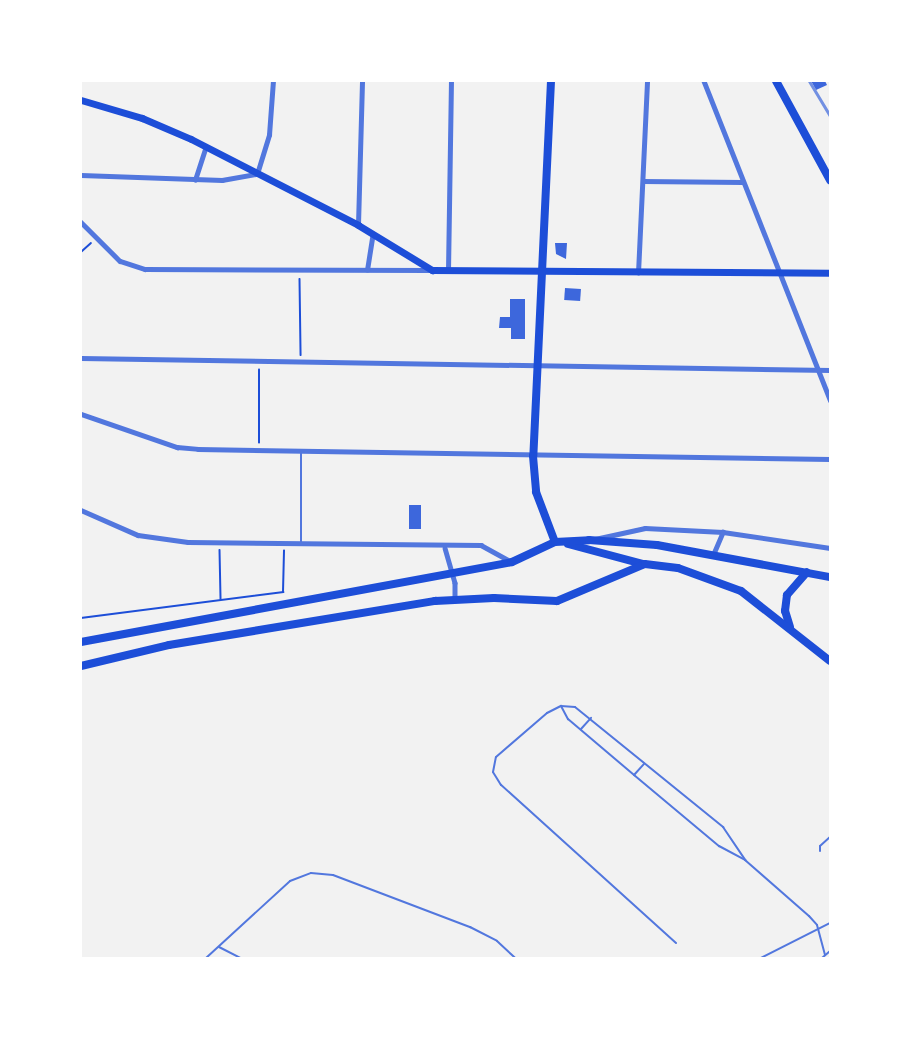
<!DOCTYPE html>
<html>
<head>
<meta charset="utf-8">
<style>
	body { margin:0 }
	#map { position:relative; width:911px; height:1039px; overflow:hidden; background:#f2f2f2; font-family:Figtree,sans-serif }
	div>[style] { position:absolute }
	[style*='--x'] { left:calc(var(--x)*1px); top:calc(var(--y)*1px); width:calc(var(--w)*1px); rotate:calc(var(--a)*1deg) }
	.building>* { inset:0; background:#3d67dc; transform-origin:0 0 }
	.path>* { height:1.5px; margin:-0.75px; padding:0 0.75px; transform-origin:0.75px; border-radius:0.75px; background:#1d4ed8 }
	.service>* { height:2px; margin:-1px; padding:0 1px; transform-origin:1px; border-radius:1px; background:#5277de }
	.minor>* { height:4.5px; margin:-2.25px; padding:0 2.25px; transform-origin:2.25px; border-radius:2.25px; background:#5277de }
	.secondary>* { height:7px; margin:-3.5px; padding:0 3.5px; transform-origin:3.5px; border-radius:3.5px; background:#1d4ed8 }
	.primary>* { height:8px; margin:-4px; padding:0 4px; transform-origin:4px; border-radius:4px; background:#1d4ed8 }
	.rail>* { height:3px; margin:-1.5px; padding:0 1.5px; transform-origin:1.5px; border-radius:1.5px; background:#7290e2 }
	span { translate:-50% -50%; white-space:nowrap; text-align:center; line-height:1.15; -webkit-text-stroke:6px #fff; paint-order:stroke }
	.frame { position:absolute; inset:0; border:82px solid #fff; pointer-events:none }
</style>
</head>
<body>
<div id="map">
	<div class="building">
		<i style="clip-path:polygon(811px 81px,825px 81px,827px 85px,816px 90px)"></i>
		<i style="clip-path:polygon(555px 243px,567px 243px,566px 259px,556px 254px)"></i>
		<i style="left:565px;top:288px;width:16px;height:12px;rotate:4deg"></i>
		<i style="clip-path:polygon(510px 299px,525px 299px,525px 339px,511px 339px,511px 328px,499px 328px,500px 317px,510px 317px)"></i>
		<i style="left:409px;top:505px;width:12px;height:24px"></i>
	</div>
	<div class="path">
		<i style="--x:81;--y:252;--w:13;--a:-42"></i>
		<i style="--x:300;--y:279;--w:76;--a:89.2"></i>
		<i style="--x:259;--y:443;--w:73;--a:-90"></i>
		<i style="--x:220;--y:550;--w:49;--a:88.8"></i>
		<i style="--x:81;--y:618;--w:204;--a:-7.3"></i>
		<i style="--x:283;--y:592;--w:41;--a:-88.6"></i>
	</div>
	<div class="service">
		<i style="--x:301;--y:452;--w:90;--a:90"></i>
		<i style="--x:561;--y:706;--w:15;--a:62"></i>
		<i style="--x:568;--y:719;--w:87;--a:40.3"></i>
		<i style="--x:634;--y:775;--w:111;--a:39.9"></i>
		<i style="--x:719;--y:846;--w:30;--a:28"></i>
		<i style="--x:745;--y:860;--w:85;--a:41.2"></i>
		<i style="--x:809;--y:916;--w:12;--a:48"></i>
		<i style="--x:817;--y:925;--w:31;--a:75"></i>
		<i style="--x:581;--y:729;--w:15;--a:-48"></i>
		<i style="--x:634;--y:775;--w:15;--a:-48"></i>
		<i style="--x:820;--y:851;--w:5;--a:-90"></i>
		<i style="--x:820;--y:846;--w:13;--a:-42"></i>
		<i style="--x:676;--y:943;--w:236;--a:-137.9"></i>
		<i style="--x:501;--y:785;--w:15;--a:-122"></i>
		<i style="--x:493;--y:772;--w:15;--a:-79"></i>
		<i style="--x:496;--y:757;--w:67;--a:-40.8"></i>
		<i style="--x:547;--y:713;--w:16;--a:-27"></i>
		<i style="--x:561;--y:706;--w:14;--a:4"></i>
		<i style="--x:575;--y:707;--w:191;--a:39"></i>
		<i style="--x:723;--y:827;--w:40;--a:56"></i>
		<i style="--x:219;--y:947;--w:25;--a:27"></i>
		<i style="--x:206;--y:958;--w:114;--a:-42.5"></i>
		<i style="--x:290;--y:881;--w:22;--a:-21"></i>
		<i style="--x:311;--y:873;--w:22;--a:5"></i>
		<i style="--x:333;--y:875;--w:147;--a:20.8"></i>
		<i style="--x:470;--y:927;--w:30;--a:27"></i>
		<i style="--x:497;--y:941;--w:25;--a:43"></i>
		<i style="--x:761;--y:958;--w:77;--a:-26.9"></i>
		<i style="--x:822;--y:958;--w:11;--a:-41"></i>
	</div>
	<div class="minor">
		<i style="--x:704;--y:81;--w:343;--a:68.4"></i>
		<i style="--x:81;--y:175;--w:141;--a:2"></i>
		<i style="--x:222;--y:180;--w:36;--a:-10"></i>
		<i style="--x:257;--y:174;--w:41;--a:-72.9"></i>
		<i style="--x:269;--y:135;--w:54;--a:-85.8"></i>
		<i style="--x:195;--y:180;--w:35;--a:-72"></i>
		<i style="--x:643;--y:181;--w:99;--a:0.6"></i>
		<i style="--x:81;--y:222;--w:55;--a:45"></i>
		<i style="--x:120;--y:261;--w:26;--a:18"></i>
		<i style="--x:145;--y:269;--w:284;--a:0.2"></i>
		<i style="--x:358;--y:225;--w:144;--a:-88.4"></i>
		<i style="--x:367;--y:270;--w:36;--a:-81"></i>
		<i style="--x:448;--y:271;--w:190;--a:-89.1"></i>
		<i style="--x:638;--y:273;--w:192;--a:-87.3"></i>
		<i style="--x:81;--y:358;--w:749;--a:0.92"></i>
		<i style="--x:81;--y:414;--w:102;--a:19"></i>
		<i style="--x:177;--y:447;--w:21;--a:5"></i>
		<i style="--x:198;--y:449;--w:632;--a:0.91"></i>
		<i style="--x:81;--y:510;--w:62;--a:23.7"></i>
		<i style="--x:138;--y:535;--w:50;--a:8"></i>
		<i style="--x:188;--y:542;--w:293;--a:0.6"></i>
		<i style="--x:481;--y:545;--w:35;--a:29"></i>
		<i style="--x:595;--y:539;--w:51;--a:-12.4"></i>
		<i style="--x:645;--y:528;--w:78;--a:2.9"></i>
		<i style="--x:723;--y:532;--w:108;--a:8.5"></i>
		<i style="--x:445;--y:548;--w:36;--a:74"></i>
		<i style="--x:455;--y:583;--w:15;--a:90"></i>
		<i style="--x:713;--y:555;--w:25;--a:-67"></i>
	</div>
	<div class="secondary">
		<i style="--x:81;--y:100;--w:64;--a:16.4"></i>
		<i style="--x:142;--y:118;--w:53;--a:23.2"></i>
		<i style="--x:191;--y:139;--w:188;--a:27.2"></i>
		<i style="--x:358;--y:225;--w:87;--a:31.3"></i>
		<i style="--x:432;--y:270;--w:398;--a:0.4"></i>
	</div>
	<div class="primary">
		<i style="--x:551;--y:81;--w:375;--a:92.7"></i>
		<i style="--x:533;--y:456;--w:36;--a:85"></i>
		<i style="--x:536;--y:492;--w:53;--a:69.2"></i>
		<i style="--x:776;--y:81;--w:113;--a:61.4"></i>
		<i style="--x:568;--y:544;--w:78;--a:14.9"></i>
		<i style="--x:790;--y:627;--w:17;--a:-107"></i>
		<i style="--x:785;--y:611;--w:16;--a:-83"></i>
		<i style="--x:787;--y:595;--w:30;--a:-49"></i>
		<i style="--x:81;--y:642;--w:438;--a:-10.5"></i>
		<i style="--x:512;--y:562;--w:47;--a:-24.9"></i>
		<i style="--x:555;--y:542;--w:34;--a:-3"></i>
		<i style="--x:589;--y:540;--w:68;--a:4.2"></i>
		<i style="--x:657;--y:545;--w:176;--a:10.5"></i>
		<i style="--x:81;--y:666;--w:90;--a:-13.4"></i>
		<i style="--x:169;--y:645;--w:270;--a:-9.4"></i>
		<i style="--x:435;--y:601;--w:59;--a:-2.9"></i>
		<i style="--x:494;--y:598;--w:63;--a:2.7"></i>
		<i style="--x:557;--y:601;--w:95;--a:-22.8"></i>
		<i style="--x:645;--y:564;--w:33;--a:7"></i>
		<i style="--x:678;--y:568;--w:67;--a:20.1"></i>
		<i style="--x:741;--y:591;--w:113;--a:38.2"></i>
	</div>
	<div class="rail">
		<i style="--x:809;--y:81;--w:41;--a:59"></i>
	</div>
	<div class="frame"></div>
</div>
</body>
</html>
